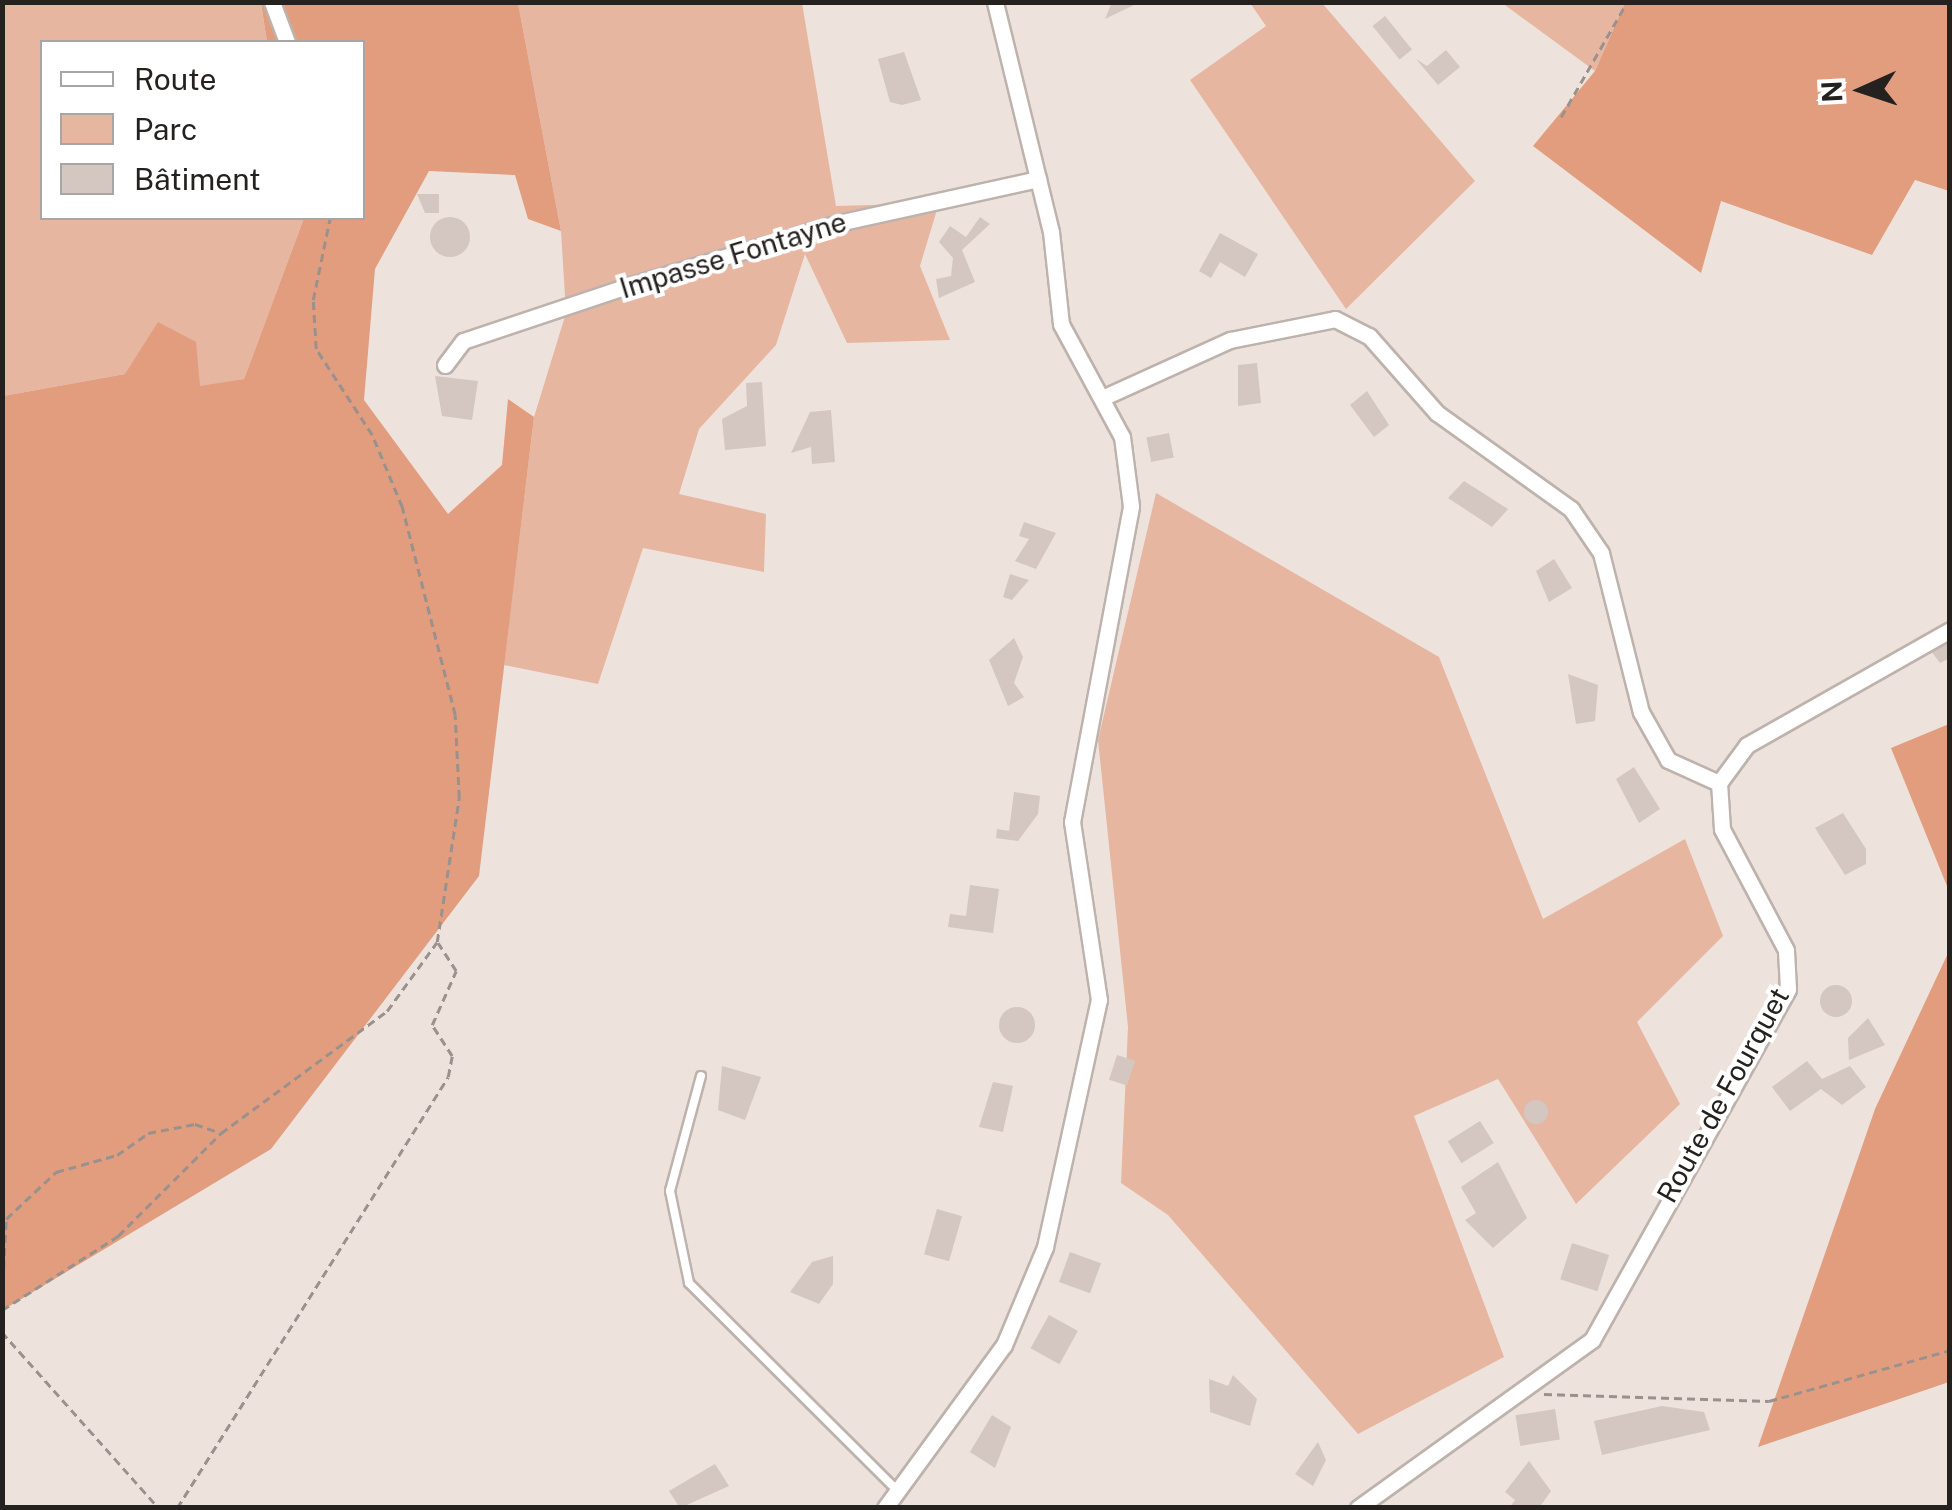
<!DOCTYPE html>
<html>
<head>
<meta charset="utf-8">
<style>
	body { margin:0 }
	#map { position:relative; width:1952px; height:1510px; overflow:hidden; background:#eee2dc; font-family:"Public Sans",sans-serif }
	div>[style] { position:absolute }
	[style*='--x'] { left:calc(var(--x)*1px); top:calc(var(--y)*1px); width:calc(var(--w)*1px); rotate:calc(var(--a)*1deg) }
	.green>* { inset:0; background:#e7b6a0 }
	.forest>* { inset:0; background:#e29d7e }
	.building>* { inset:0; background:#d4c7c2; transform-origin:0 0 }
	.round { border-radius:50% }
	.path>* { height:2.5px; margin-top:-1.25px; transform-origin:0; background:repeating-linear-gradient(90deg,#9a918d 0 8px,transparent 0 13px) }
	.roads { filter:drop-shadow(2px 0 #beb2ad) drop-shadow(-2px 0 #beb2ad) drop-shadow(0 2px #beb2ad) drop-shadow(0 -2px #beb2ad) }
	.lane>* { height:8px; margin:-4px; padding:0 4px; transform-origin:4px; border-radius:4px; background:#fff }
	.street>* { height:15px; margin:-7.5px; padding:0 7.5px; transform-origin:7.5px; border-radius:7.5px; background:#fff }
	span { translate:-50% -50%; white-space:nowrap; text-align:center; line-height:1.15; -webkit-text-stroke:8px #fff; paint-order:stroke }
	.street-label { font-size:28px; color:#25211f }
	.frame { position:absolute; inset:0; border:5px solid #25211f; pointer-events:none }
	.legend { position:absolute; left:40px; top:40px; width:325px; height:180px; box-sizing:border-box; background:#fff; border:2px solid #a8a6a5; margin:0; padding:12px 18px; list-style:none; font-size:30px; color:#25211f }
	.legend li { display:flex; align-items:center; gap:20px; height:50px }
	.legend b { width:50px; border:2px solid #a8a6a5 }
	.north { position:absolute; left:1812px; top:40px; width:100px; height:100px; -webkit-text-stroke:8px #fff; paint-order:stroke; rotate:267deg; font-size:28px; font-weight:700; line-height:40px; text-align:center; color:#25211f }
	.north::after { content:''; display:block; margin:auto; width:35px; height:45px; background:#25211f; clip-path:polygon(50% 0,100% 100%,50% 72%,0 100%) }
</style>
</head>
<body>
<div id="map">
	<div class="green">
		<i style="clip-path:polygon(3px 3px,261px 3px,267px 42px,42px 42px,42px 218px,304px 218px,244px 379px,199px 387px,125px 374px,3px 396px)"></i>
		<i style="clip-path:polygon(518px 3px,802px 3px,836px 206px,939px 203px,920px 266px,950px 340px,847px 343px,805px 254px,776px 345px,699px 429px,679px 494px,766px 514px,764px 572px,643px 548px,598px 684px,504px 665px,534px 417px,566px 313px,561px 231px)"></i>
		<i style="clip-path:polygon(1250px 3px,1322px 3px,1475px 181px,1346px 309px,1190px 80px,1266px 26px)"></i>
		<i style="clip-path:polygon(1502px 3px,1625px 3px,1595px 71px)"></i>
		<i style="clip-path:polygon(1156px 493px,1439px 657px,1543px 919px,1685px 839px,1723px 936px,1637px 1022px,1680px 1104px,1576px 1204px,1498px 1079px,1414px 1116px,1504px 1357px,1358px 1434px,1168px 1215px,1121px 1183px,1128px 1027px,1098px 740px)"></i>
	</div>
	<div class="forest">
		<i style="clip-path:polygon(261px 3px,518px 3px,561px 231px,528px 219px,515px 175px,429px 171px,375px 269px,364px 400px,448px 514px,502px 465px,508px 399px,534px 417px,479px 876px,271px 1149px,3px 1310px,3px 396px,125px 374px,158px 322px,196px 342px,200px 386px,244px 379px,304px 218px,362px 218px,362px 42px,267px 42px)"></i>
		<i style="clip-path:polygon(1625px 3px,1949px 3px,1949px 191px,1915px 180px,1872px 255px,1721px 201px,1701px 273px,1533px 146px,1595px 71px)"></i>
		<i style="clip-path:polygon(1949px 724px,1949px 891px,1891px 748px)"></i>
		<i style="clip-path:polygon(1949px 951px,1949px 1382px,1758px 1447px,1875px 1109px)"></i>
	</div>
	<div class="building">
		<i style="clip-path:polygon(1112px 2px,1132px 2px,1134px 5px,1105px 19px)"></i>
		<i style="left:1385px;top:16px;width:43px;height:16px;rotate:51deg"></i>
		<i style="clip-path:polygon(1446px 50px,1460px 67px,1438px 85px,1416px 59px,1427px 66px)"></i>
		<i style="clip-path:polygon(904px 52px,921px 100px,902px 105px,890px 102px,878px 59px)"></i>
		<i style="clip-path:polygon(417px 194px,439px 194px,439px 213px,425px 213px)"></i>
		<i style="clip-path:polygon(980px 217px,990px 224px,962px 250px,975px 282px,939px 298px,936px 279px,951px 276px,953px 258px,939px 242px,950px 226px,966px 237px)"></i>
		<i class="round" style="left:430px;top:217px;width:40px;height:40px"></i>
		<i style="clip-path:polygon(1220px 233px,1258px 254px,1245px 277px,1220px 262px,1211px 278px,1199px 271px)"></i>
		<i style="clip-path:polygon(1257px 363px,1261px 403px,1238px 406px,1238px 365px)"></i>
		<i style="clip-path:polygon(435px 376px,478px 381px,472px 420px,442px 416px)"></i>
		<i style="clip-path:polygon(762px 382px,766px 446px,725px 450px,722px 419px,747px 406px,746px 383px)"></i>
		<i style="clip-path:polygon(1367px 391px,1389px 425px,1374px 437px,1350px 405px)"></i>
		<i style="clip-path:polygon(831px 410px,835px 462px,812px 464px,811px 447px,791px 453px,810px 412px)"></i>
		<i style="left:1169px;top:433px;width:25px;height:23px;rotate:79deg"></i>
		<i style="clip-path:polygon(1464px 481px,1508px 509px,1492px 527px,1448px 498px)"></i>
		<i style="clip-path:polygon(1024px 522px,1056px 533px,1036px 569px,1015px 561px,1029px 539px,1019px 536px)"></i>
		<i style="clip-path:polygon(1554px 559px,1572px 588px,1549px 602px,1536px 571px)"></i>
		<i style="clip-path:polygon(1010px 574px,1029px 580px,1012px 600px,1003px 597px)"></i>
		<i style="clip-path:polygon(1950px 634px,1950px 658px,1940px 663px,1928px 647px)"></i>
		<i style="clip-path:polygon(1014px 638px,1023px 657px,1014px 683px,1024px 697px,1008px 706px,989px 660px)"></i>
		<i style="clip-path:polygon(1568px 674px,1598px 685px,1595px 721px,1576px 724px)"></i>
		<i style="clip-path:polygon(1634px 767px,1660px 809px,1639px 823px,1616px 779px)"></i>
		<i style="clip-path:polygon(1014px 792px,1040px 796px,1038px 814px,1018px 841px,996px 838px,997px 829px,1009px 831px)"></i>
		<i style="clip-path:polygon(1843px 813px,1866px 849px,1866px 864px,1845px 875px,1815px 828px)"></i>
		<i style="clip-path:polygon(970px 885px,999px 889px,993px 933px,948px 927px,950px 914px,966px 916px)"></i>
		<i class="round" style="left:1820px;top:985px;width:32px;height:32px"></i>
		<i class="round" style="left:999px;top:1007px;width:36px;height:36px"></i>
		<i style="clip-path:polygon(1868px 1018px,1885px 1045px,1849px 1060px,1848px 1038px)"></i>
		<i style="left:1117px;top:1055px;width:19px;height:26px;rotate:18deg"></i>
		<i style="clip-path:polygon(1807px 1061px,1822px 1079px,1850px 1066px,1866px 1087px,1842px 1105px,1821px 1089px,1790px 1111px,1772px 1087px)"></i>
		<i style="clip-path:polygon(722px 1066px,761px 1077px,745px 1120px,718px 1110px)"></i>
		<i style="clip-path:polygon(993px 1082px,1013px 1086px,1003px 1132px,979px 1127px)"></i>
		<i class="round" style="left:1524px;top:1100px;width:24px;height:24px"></i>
		<i style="left:1480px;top:1121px;width:26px;height:38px;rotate:58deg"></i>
		<i style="clip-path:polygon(1498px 1162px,1527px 1218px,1493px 1248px,1465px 1220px,1476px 1213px,1461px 1187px)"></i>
		<i style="left:937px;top:1209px;width:26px;height:47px;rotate:16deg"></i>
		<i style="left:1572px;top:1243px;width:39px;height:38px;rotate:18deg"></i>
		<i style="left:1070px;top:1252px;width:33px;height:32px;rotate:20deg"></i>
		<i style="clip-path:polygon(833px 1256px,833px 1284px,819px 1304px,790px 1292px,812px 1262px)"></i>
		<i style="left:1049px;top:1315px;width:33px;height:38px;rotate:29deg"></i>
		<i style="clip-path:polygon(1233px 1375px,1257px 1399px,1250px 1426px,1210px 1412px,1209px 1379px,1228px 1386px)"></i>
		<i style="clip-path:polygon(1662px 1406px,1704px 1412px,1710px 1430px,1602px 1455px,1594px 1421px)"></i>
		<i style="left:1555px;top:1409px;width:31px;height:40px;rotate:81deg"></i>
		<i style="clip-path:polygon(992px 1415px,1011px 1427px,995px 1468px,970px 1452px)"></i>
		<i style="clip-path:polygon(1318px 1442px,1326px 1460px,1313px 1486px,1295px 1474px)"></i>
		<i style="clip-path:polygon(1529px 1461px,1551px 1491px,1539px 1508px,1509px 1508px,1515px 1500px,1505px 1492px)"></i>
		<i style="clip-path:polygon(715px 1464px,729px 1486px,680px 1508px,669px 1491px)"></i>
	</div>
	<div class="path">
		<i style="--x:1561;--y:117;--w:133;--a:-60.1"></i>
		<i style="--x:2;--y:1295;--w:76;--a:-87"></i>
		<i style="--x:6;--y:1219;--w:69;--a:-43.2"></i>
		<i style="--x:56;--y:1172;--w:63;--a:-15.6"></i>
		<i style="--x:117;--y:1155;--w:38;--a:-35"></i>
		<i style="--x:148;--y:1133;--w:48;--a:-10.8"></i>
		<i style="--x:195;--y:1124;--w:28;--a:19"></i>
		<i style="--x:2;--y:1310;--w:138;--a:-32.5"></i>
		<i style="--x:118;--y:1236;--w:146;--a:-45"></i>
		<i style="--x:221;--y:1133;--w:206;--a:-36.3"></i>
		<i style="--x:387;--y:1011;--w:85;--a:-54.1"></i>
		<i style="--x:437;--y:942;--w:146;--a:-81.3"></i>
		<i style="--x:459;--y:798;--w:83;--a:-92.8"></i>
		<i style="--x:455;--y:715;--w:215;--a:-104.3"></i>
		<i style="--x:402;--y:507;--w:78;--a:-112.6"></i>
		<i style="--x:372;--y:435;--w:103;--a:-123.1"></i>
		<i style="--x:316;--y:349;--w:49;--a:-93.5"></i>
		<i style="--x:313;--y:300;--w:84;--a:-78.3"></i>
		<i style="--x:2;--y:1332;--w:236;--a:48.3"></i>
		<i style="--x:1544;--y:1394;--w:225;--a:1.8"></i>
		<i style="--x:1769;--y:1401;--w:188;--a:-15.7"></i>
		<i style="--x:177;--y:1508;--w:509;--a:-57.84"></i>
		<i style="--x:448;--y:1077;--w:21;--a:-79"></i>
		<i style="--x:452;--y:1056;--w:37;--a:-123"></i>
		<i style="--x:432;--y:1025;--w:59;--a:-66"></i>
		<i style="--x:456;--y:971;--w:33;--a:-123"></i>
	</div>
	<div class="roads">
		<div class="lane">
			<i style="--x:701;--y:1076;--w:119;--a:105.1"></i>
			<i style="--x:670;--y:1191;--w:94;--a:78.3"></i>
			<i style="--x:689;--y:1283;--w:295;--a:44.9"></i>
		</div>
		<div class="street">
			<i style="--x:272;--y:2;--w:43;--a:69.4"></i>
			<i style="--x:445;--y:365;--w:30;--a:-53"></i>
			<i style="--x:463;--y:341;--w:167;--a:-18.5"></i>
			<i style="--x:621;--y:288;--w:227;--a:-16.7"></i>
			<i style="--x:838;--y:223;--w:205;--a:-12.4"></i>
			<i style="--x:1102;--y:398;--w:141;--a:-24.4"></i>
			<i style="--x:1230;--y:340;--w:107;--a:-11.3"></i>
			<i style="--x:1335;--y:319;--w:38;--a:27"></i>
			<i style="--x:1369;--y:336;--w:103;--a:48.6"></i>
			<i style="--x:1437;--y:413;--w:165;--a:35.6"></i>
			<i style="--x:1571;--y:509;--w:53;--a:55.7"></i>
			<i style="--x:1601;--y:553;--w:164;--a:75.9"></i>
			<i style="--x:1641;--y:712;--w:55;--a:60.6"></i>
			<i style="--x:1668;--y:760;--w:56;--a:24.3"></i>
			<i style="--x:1719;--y:783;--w:47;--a:-53.6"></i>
			<i style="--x:1747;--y:745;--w:233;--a:-29.5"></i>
			<i style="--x:885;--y:1508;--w:202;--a:-53.9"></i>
			<i style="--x:1004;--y:1345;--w:106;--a:-67.3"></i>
			<i style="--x:1045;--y:1247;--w:253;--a:-77.7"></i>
			<i style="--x:1099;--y:1000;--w:180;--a:-98.6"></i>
			<i style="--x:1072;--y:822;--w:321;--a:-79.4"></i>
			<i style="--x:1131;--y:506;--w:70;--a:-97.4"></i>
			<i style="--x:1122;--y:437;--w:128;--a:-118.4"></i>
			<i style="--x:1061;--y:324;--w:93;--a:-96.2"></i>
			<i style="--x:1051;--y:232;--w:237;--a:-103.7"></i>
			<i style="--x:1358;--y:1508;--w:288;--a:-35.7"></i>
			<i style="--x:1592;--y:1340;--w:402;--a:-60.8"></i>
			<i style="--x:1788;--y:989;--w:39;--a:-93"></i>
			<i style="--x:1786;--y:950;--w:137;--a:-117.9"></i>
			<i style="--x:1722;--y:829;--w:46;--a:-93.7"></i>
		</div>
	</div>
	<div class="street-label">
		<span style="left:733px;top:255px;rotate:-17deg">Impasse Fontayne</span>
		<span style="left:1723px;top:1095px;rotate:-61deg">Route de Fourquet</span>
	</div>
	<div class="frame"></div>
	<ul class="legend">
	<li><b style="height:12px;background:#fff"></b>Route</li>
	<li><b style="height:28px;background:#e7b6a0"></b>Parc</li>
	<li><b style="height:28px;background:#d4c7c2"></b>Bâtiment</li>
	</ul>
	<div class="north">N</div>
</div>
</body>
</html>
